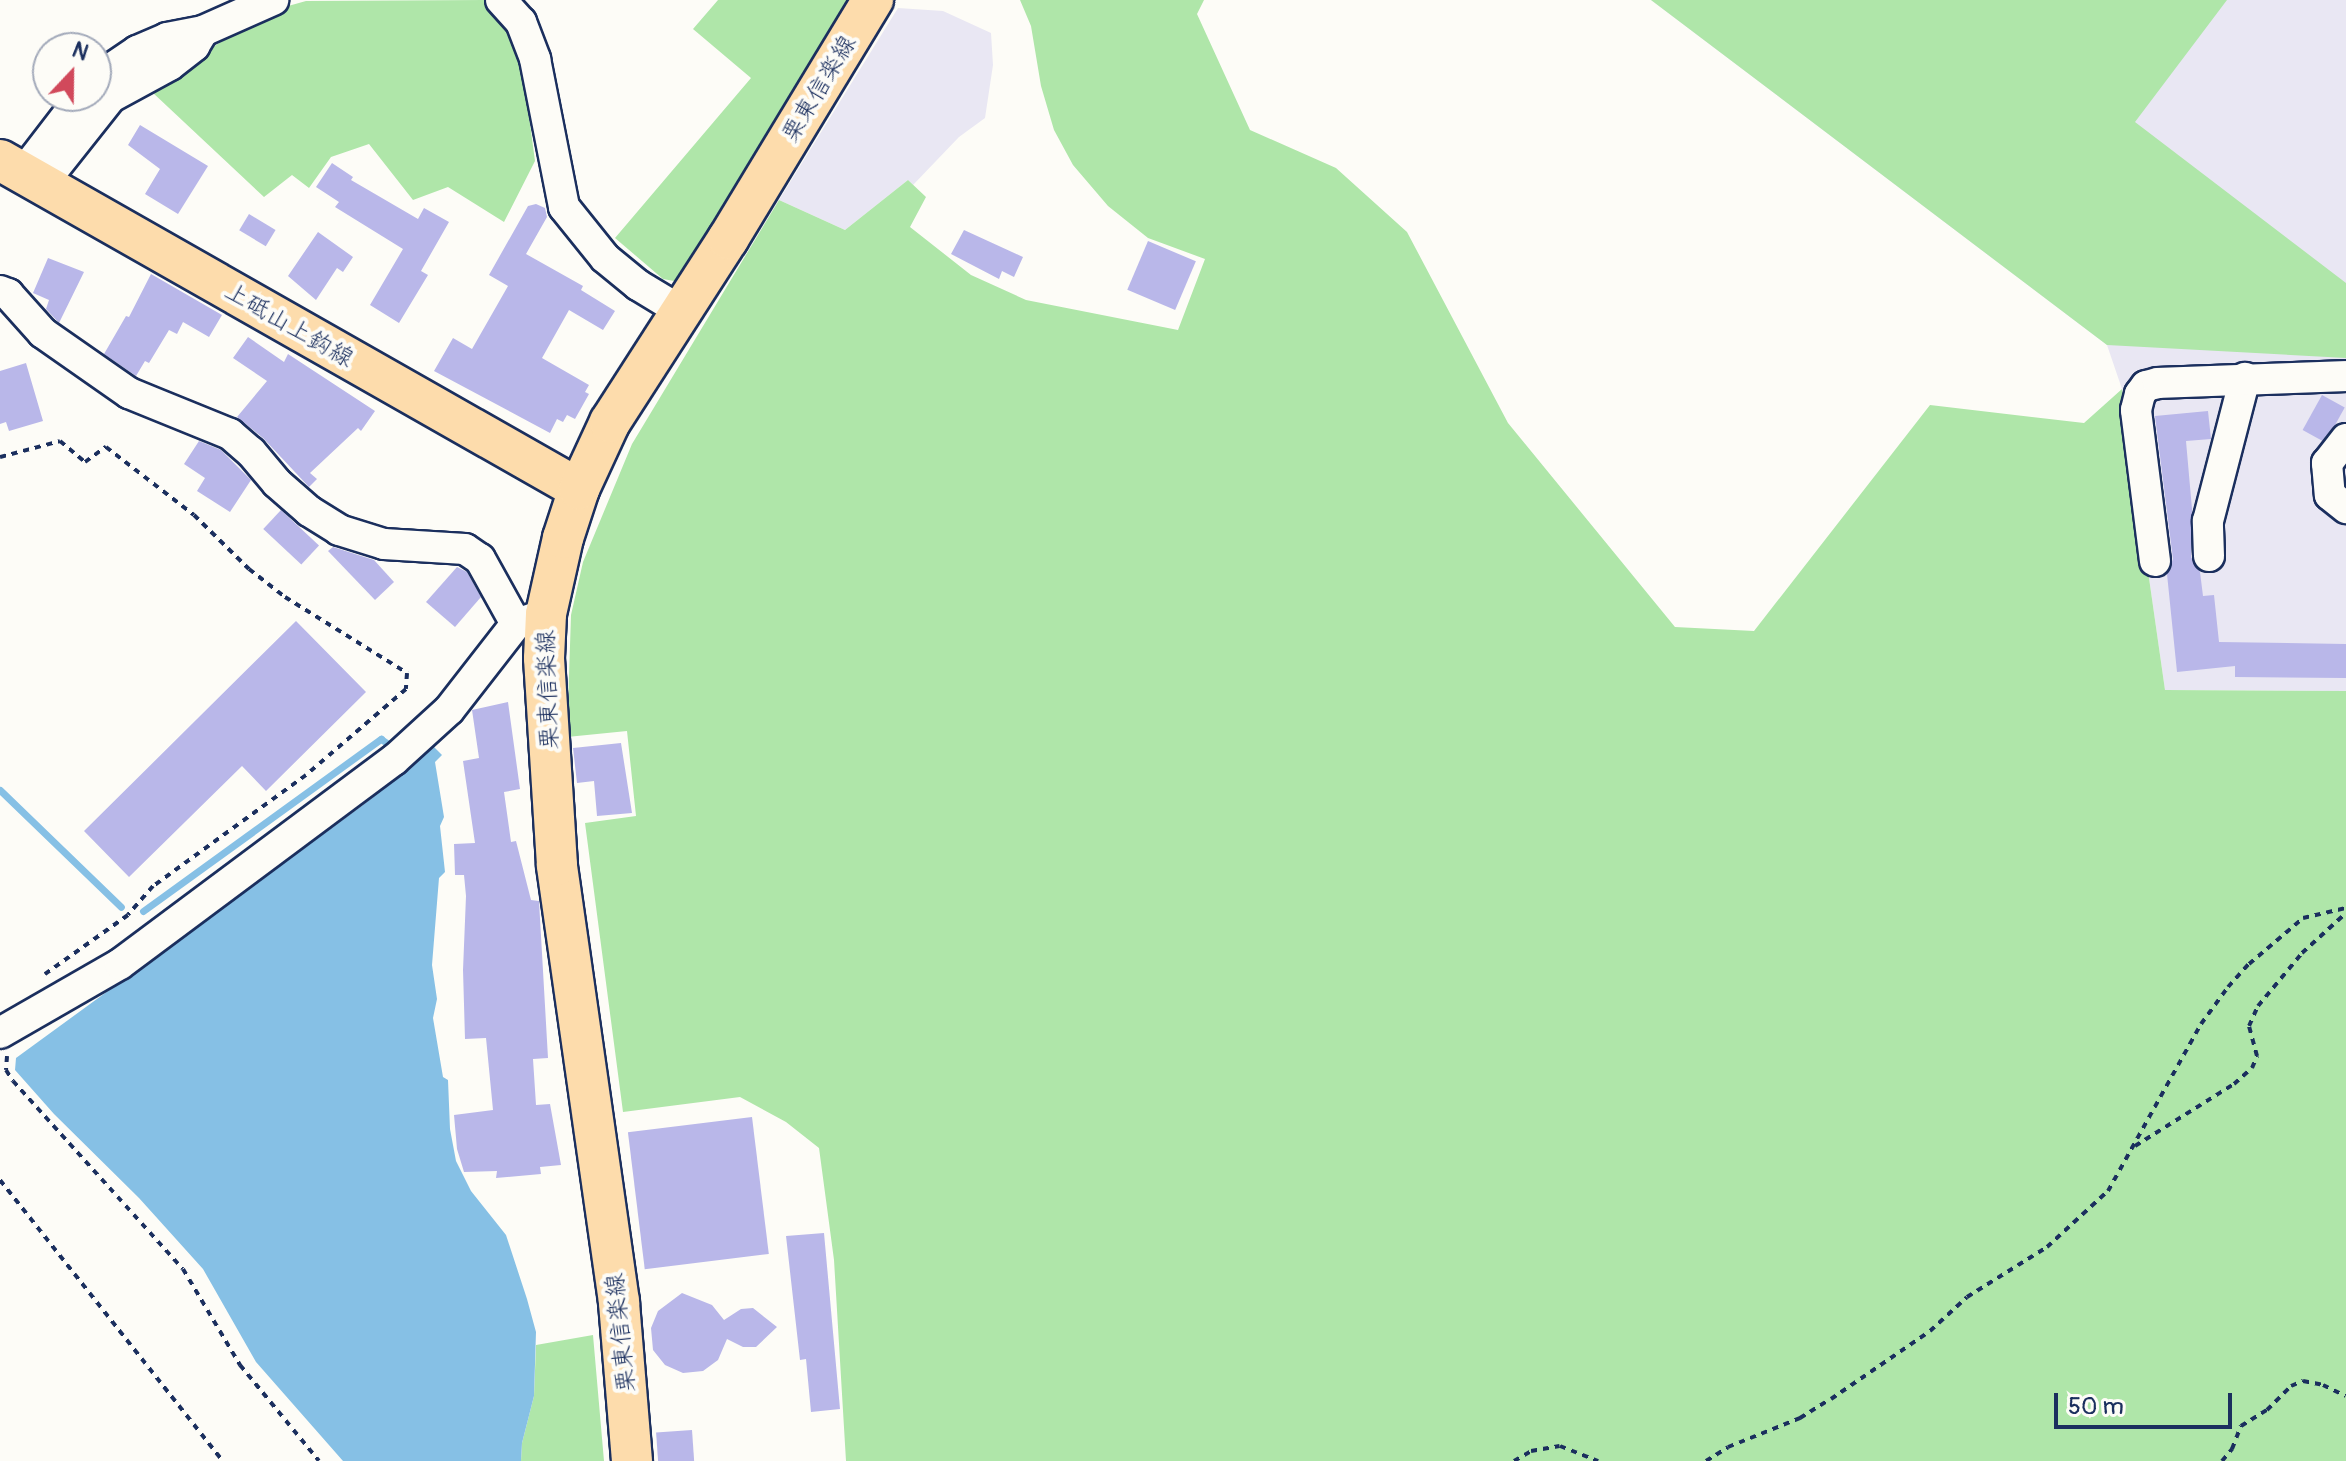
<!DOCTYPE html>
<html>
<head>
<meta charset="utf-8">
<style>
	body { margin:0 }
	#map { position:relative; width:2346px; height:1461px; overflow:hidden; background:#fdfcf7; font-family:Pangolin,"Klee One",sans-serif }
	div>[style] { position:absolute }
	[style*='--x'] { left:calc(var(--x)*1px); top:calc(var(--y)*1px); width:calc(var(--w)*1px); rotate:calc(var(--a)*1deg) }
	.built>* { inset:0; background:#e9e7f3 }
	.green>* { inset:0; background:#afe6a9 }
	.water>* { inset:0; background:#86c0e5 }
	.stream>* { height:7px; margin:-3.5px; padding:0 3.5px; transform-origin:3.5px; border-radius:3.5px; background:#86c0e5 }
	.building>* { inset:0; background:#b9b7e9; transform-origin:0 0 }
	.path>* { height:4px; margin-top:-2px; transform-origin:0; background:repeating-linear-gradient(90deg,#1b2f5e 0 6px,transparent 0 12px) }
	.roads { filter:drop-shadow(2px 0 #1b2f5e) drop-shadow(-2px 0 #1b2f5e) drop-shadow(0 2px #1b2f5e) drop-shadow(0 -2px #1b2f5e) }
	.minor>* { height:30px; margin:-15px; padding:0 15px; transform-origin:15px; border-radius:15px; background:#fdfcf7 }
	.major>* { height:40px; margin:-20px; padding:0 20px; transform-origin:20px; border-radius:20px; background:#fddcac }
	span { translate:-50% -50%; white-space:nowrap; text-align:center; line-height:1.15; -webkit-text-stroke:8px #fdfcf7; paint-order:stroke }
	.street-label { font-size:24px; color:#1b2f5e }
	.north { position:absolute; left:32px; top:32px; width:80px; height:80px; box-sizing:border-box; background:#fdfcf7; border:2px solid #a3aaba; border-radius:50%; rotate:22deg; font-size:22px; font-weight:700; line-height:32px; text-align:center; color:#1b2f5e }
	.north::after { content:''; display:block; margin:auto; width:28px; height:36px; background:#d1495b; clip-path:polygon(50% 0,100% 100%,50% 72%,0 100%) }
	.scale { position:absolute; left:2054px; top:1393px; width:178px; height:36px; box-sizing:border-box; border:4px solid #1b2f5e; border-top:0; padding-left:10px; font-size:24px; line-height:28px; white-space:nowrap; color:#1b2f5e; -webkit-text-stroke:6px #fdfcf7; paint-order:stroke }
</style>
</head>
<body>
<div id="map">
	<div class="built">
		<i style="clip-path:polygon(1651px 0,2346px 0,2346px 691px,2165px 690px,2122px 389px,2107px 345px)"></i>
		<i style="clip-path:polygon(898px 8px,943px 11px,991px 33px,993px 65px,985px 118px,959px 137px,913px 185px,908px 180px,845px 230px,779px 200px)"></i>
	</div>
	<div class="green">
		<i style="clip-path:polygon(484px 0,505px 23px,520px 49px,535px 161px,504px 222px,448px 187px,413px 200px,369px 144px,331px 157px,309px 188px,292px 175px,264px 197px,152px 92px,153px 84px,245px 27px,281px 8px,306px 1px)"></i>
		<i style="clip-path:polygon(718px 0,853px 0,689px 272px,674px 281px,663px 279px,615px 238px,751px 78px,693px 29px)"></i>
		<i style="clip-path:polygon(1020px 0,1204px 0,1197px 14px,1250px 130px,1336px 168px,1407px 232px,1508px 423px,1675px 627px,1754px 631px,1930px 405px,2084px 423px,2122px 389px,2165px 690px,2346px 691px,2346px 1461px,846px 1461px,834px 1260px,819px 1148px,786px 1122px,740px 1097px,623px 1112px,585px 823px,636px 816px,627px 731px,567px 737px,571px 615px,583px 562px,632px 444px,779px 200px,845px 230px,908px 180px,926px 197px,910px 227px,971px 275px,1026px 300px,1178px 330px,1205px 259px,1148px 238px,1108px 206px,1073px 165px,1054px 130px,1041px 86px,1031px 26px)"></i>
		<i style="clip-path:polygon(1651px 0,2227px 0,2135px 122px,2346px 283px,2346px 358px,2107px 345px)"></i>
		<i style="clip-path:polygon(593px 1335px,604px 1461px,521px 1461px,522px 1443px,534px 1396px,536px 1345px)"></i>
	</div>
	<div class="water">
		<i style="clip-path:polygon(434px 747px,442px 755px,435px 762px,444px 817px,440px 826px,445px 872px,439px 878px,432px 965px,437px 999px,433px 1018px,443px 1077px,448px 1080px,450px 1129px,456px 1161px,471px 1191px,506px 1235px,527px 1299px,536px 1332px,534px 1396px,522px 1443px,521px 1461px,343px 1461px,256px 1362px,203px 1269px,139px 1198px,54px 1114px,15px 1070px,16px 1058px,363px 805px,407px 770px,403px 764px,409px 758px,415px 763px)"></i>
	</div>
	<div class="stream">
		<i style="--x:0;--y:790;--w:168;--a:44"></i>
		<i style="--x:143;--y:911;--w:294;--a:-35.9"></i>
		<i style="--x:381;--y:739;--w:16;--a:35"></i>
	</div>
	<div class="building">
		<i style="clip-path:polygon(140px 125px,208px 166px,178px 214px,145px 194px,160px 169px,128px 145px)"></i>
		<i style="clip-path:polygon(332px 163px,353px 177px,351px 180px,418px 219px,424px 208px,449px 222px,421px 271px,428px 275px,399px 323px,370px 305px,403px 249px,335px 207px,339px 202px,316px 187px)"></i>
		<i style="clip-path:polygon(536px 204px,545px 208px,547px 217px,526px 254px,583px 286px,581px 290px,615px 311px,603px 330px,569px 310px,542px 358px,589px 385px,585px 392px,589px 394px,575px 419px,567px 415px,563px 422px,557px 419px,550px 433px,434px 371px,453px 338px,472px 349px,508px 286px,489px 275px,528px 206px)"></i>
		<i style="left:249px;top:214px;width:31px;height:19px;rotate:31deg"></i>
		<i style="clip-path:polygon(964px 230px,1023px 257px,1014px 277px,1002px 271px,999px 279px,951px 254px)"></i>
		<i style="clip-path:polygon(318px 232px,353px 257px,343px 272px,337px 268px,316px 300px,288px 276px)"></i>
		<i style="left:1148px;top:241px;width:52px;height:53px;rotate:23deg"></i>
		<i style="clip-path:polygon(48px 258px,84px 272px,59px 323px,46px 309px,49px 300px,33px 293px)"></i>
		<i style="clip-path:polygon(151px 274px,222px 315px,209px 337px,183px 322px,177px 334px,169px 330px,149px 363px,145px 361px,136px 376px,104px 354px,126px 316px,129px 317px)"></i>
		<i style="clip-path:polygon(248px 337px,284px 362px,288px 354px,375px 411px,361px 431px,358px 428px,310px 473px,317px 479px,309px 487px,263px 438px,237px 417px,267px 381px,233px 358px)"></i>
		<i style="clip-path:polygon(26px 363px,43px 421px,9px 431px,6px 422px,0 424px,0 371px)"></i>
		<i style="left:2322px;top:395px;width:26px;height:40px;rotate:29deg"></i>
		<i style="clip-path:polygon(2208px 411px,2211px 439px,2186px 441px,2192px 509px,2191px 557px,2200px 572px,2203px 596px,2214px 595px,2219px 642px,2346px 644px,2346px 678px,2235px 677px,2235px 666px,2177px 672px,2167px 574px,2173px 559px,2155px 416px)"></i>
		<i style="clip-path:polygon(199px 441px,221px 450px,251px 480px,230px 512px,197px 491px,205px 478px,184px 464px)"></i>
		<i style="left:281px;top:510px;width:52px;height:26px;rotate:43deg"></i>
		<i style="clip-path:polygon(333px 547px,374px 560px,394px 582px,375px 600px,328px 551px)"></i>
		<i style="clip-path:polygon(457px 567px,467px 572px,481px 597px,455px 627px,426px 602px)"></i>
		<i style="clip-path:polygon(296px 621px,366px 692px,266px 791px,242px 766px,129px 877px,84px 831px)"></i>
		<i style="clip-path:polygon(508px 702px,520px 789px,504px 792px,511px 842px,516px 841px,531px 900px,539px 901px,548px 1058px,533px 1059px,536px 1105px,550px 1104px,561px 1165px,540px 1167px,541px 1174px,496px 1178px,497px 1171px,464px 1172px,457px 1149px,454px 1115px,493px 1110px,486px 1038px,465px 1039px,463px 970px,466px 896px,464px 875px,455px 875px,454px 844px,475px 843px,463px 761px,479px 758px,472px 710px)"></i>
		<i style="clip-path:polygon(621px 743px,632px 813px,597px 816px,594px 781px,577px 783px,573px 748px)"></i>
		<i style="left:752px;top:1117px;width:138px;height:125px;rotate:83deg"></i>
		<i style="clip-path:polygon(824px 1233px,840px 1409px,811px 1412px,806px 1359px,800px 1360px,786px 1236px)"></i>
		<i style="clip-path:polygon(682px 1293px,712px 1305px,724px 1320px,741px 1309px,753px 1308px,777px 1327px,756px 1347px,743px 1347px,727px 1339px,718px 1360px,703px 1371px,683px 1373px,665px 1365px,653px 1350px,651px 1328px,658px 1311px)"></i>
		<i style="left:692px;top:1430px;width:31px;height:36px;rotate:86deg"></i>
	</div>
	<div class="path">
		<i style="--x:0;--y:457;--w:62;--a:-14.9"></i>
		<i style="--x:60;--y:441;--w:33;--a:40"></i>
		<i style="--x:85;--y:462;--w:26;--a:-36"></i>
		<i style="--x:106;--y:447;--w:111;--a:37.7"></i>
		<i style="--x:194;--y:515;--w:77;--a:44.5"></i>
		<i style="--x:249;--y:569;--w:46;--a:37.9"></i>
		<i style="--x:285;--y:597;--w:144;--a:31.9"></i>
		<i style="--x:407;--y:673;--w:16;--a:94"></i>
		<i style="--x:406;--y:689;--w:132;--a:139.3"></i>
		<i style="--x:306;--y:775;--w:189;--a:144"></i>
		<i style="--x:153;--y:886;--w:38;--a:131"></i>
		<i style="--x:128;--y:915;--w:102;--a:144.6"></i>
		<i style="--x:7;--y:1056;--w:14;--a:94"></i>
		<i style="--x:6;--y:1070;--w:13;--a:58"></i>
		<i style="--x:13;--y:1081;--w:253;--a:47.9"></i>
		<i style="--x:183;--y:1269;--w:112;--a:59.3"></i>
		<i style="--x:240;--y:1365;--w:124;--a:50.5"></i>
		<i style="--x:2135;--y:1146;--w:117;--a:-32.1"></i>
		<i style="--x:2234;--y:1084;--w:24;--a:-42"></i>
		<i style="--x:2252;--y:1068;--w:13;--a:-67"></i>
		<i style="--x:2257;--y:1056;--w:31;--a:-105"></i>
		<i style="--x:2249;--y:1026;--w:22;--a:-66"></i>
		<i style="--x:2258;--y:1006;--w:69;--a:-50.3"></i>
		<i style="--x:2302;--y:953;--w:59;--a:-42.3"></i>
		<i style="--x:0;--y:1180;--w:359;--a:51.6"></i>
		<i style="--x:1514;--y:1461;--w:20;--a:-30"></i>
		<i style="--x:1531;--y:1451;--w:29;--a:-10"></i>
		<i style="--x:1560;--y:1446;--w:41;--a:21.5"></i>
		<i style="--x:1706;--y:1461;--w:26;--a:-32"></i>
		<i style="--x:1728;--y:1447;--w:78;--a:-21.9"></i>
		<i style="--x:1800;--y:1418;--w:36;--a:-32"></i>
		<i style="--x:1831;--y:1399;--w:120;--a:-34.5"></i>
		<i style="--x:1930;--y:1331;--w:50;--a:-42.6"></i>
		<i style="--x:1967;--y:1297;--w:94;--a:-32"></i>
		<i style="--x:2047;--y:1247;--w:83;--a:-42.6"></i>
		<i style="--x:2108;--y:1191;--w:191;--a:-60.9"></i>
		<i style="--x:2201;--y:1024;--w:46;--a:-53.9"></i>
		<i style="--x:2228;--y:987;--w:31;--a:-48"></i>
		<i style="--x:2249;--y:964;--w:71;--a:-40.4"></i>
		<i style="--x:2303;--y:918;--w:44;--a:-13.1"></i>
		<i style="--x:2222;--y:1461;--w:16;--a:-50"></i>
		<i style="--x:2232;--y:1449;--w:25;--a:-69"></i>
		<i style="--x:2241;--y:1426;--w:31;--a:-32"></i>
		<i style="--x:2267;--y:1410;--w:34;--a:-45"></i>
		<i style="--x:2291;--y:1386;--w:13;--a:-23"></i>
		<i style="--x:2303;--y:1381;--w:20;--a:11"></i>
		<i style="--x:2323;--y:1385;--w:25;--a:26"></i>
	</div>
	<div class="roads">
		<div class="minor">
			<i style="--x:501;--y:0;--w:30;--a:48"></i>
			<i style="--x:521;--y:22;--w:40;--a:69"></i>
			<i style="--x:535;--y:59;--w:151;--a:78.9"></i>
			<i style="--x:564;--y:207;--w:65;--a:51.2"></i>
			<i style="--x:605;--y:258;--w:43;--a:39.3"></i>
			<i style="--x:638;--y:285;--w:50;--a:31.2"></i>
			<i style="--x:96;--y:79;--w:50;--a:-34.3"></i>
			<i style="--x:137;--y:51;--w:33;--a:-23"></i>
			<i style="--x:167;--y:38;--w:37;--a:-11"></i>
			<i style="--x:203;--y:31;--w:77;--a:-23.9"></i>
			<i style="--x:23;--y:173;--w:97;--a:-52.5"></i>
			<i style="--x:42;--y:184;--w:111;--a:-51.6"></i>
			<i style="--x:111;--y:97;--w:67;--a:-28.5"></i>
			<i style="--x:170;--y:65;--w:31;--a:-38"></i>
			<i style="--x:194;--y:46;--w:17;--a:-59"></i>
			<i style="--x:0;--y:291;--w:9;--a:21"></i>
			<i style="--x:8;--y:294;--w:52;--a:48.1"></i>
			<i style="--x:43;--y:333;--w:105;--a:34.9"></i>
			<i style="--x:129;--y:393;--w:109;--a:22.1"></i>
			<i style="--x:230;--y:434;--w:28;--a:41"></i>
			<i style="--x:251;--y:452;--w:40;--a:50"></i>
			<i style="--x:277;--y:483;--w:43;--a:41.2"></i>
			<i style="--x:309;--y:511;--w:36;--a:32"></i>
			<i style="--x:339;--y:530;--w:47;--a:17.3"></i>
			<i style="--x:384;--y:544;--w:81;--a:3.5"></i>
			<i style="--x:465;--y:549;--w:18;--a:34"></i>
			<i style="--x:480;--y:559;--w:74;--a:61"></i>
			<i style="--x:2346;--y:439;--w:31;--a:128"></i>
			<i style="--x:2327;--y:463;--w:32;--a:85"></i>
			<i style="--x:2330;--y:495;--w:21;--a:39"></i>
			<i style="--x:2209;--y:556;--w:35;--a:-92"></i>
			<i style="--x:2208;--y:521;--w:148;--a:-75.5"></i>
			<i style="--x:2155;--y:561;--w:152;--a:-97.2"></i>
			<i style="--x:2136;--y:410;--w:16;--a:-76"></i>
			<i style="--x:2140;--y:394;--w:10;--a:-53"></i>
			<i style="--x:2146;--y:386;--w:12;--a:-14"></i>
			<i style="--x:2158;--y:383;--w:188;--a:-2.1"></i>
			<i style="--x:0;--y:1033;--w:138;--a:-29.9"></i>
			<i style="--x:120;--y:964;--w:342;--a:-36.7"></i>
			<i style="--x:394;--y:760;--w:74;--a:-42.3"></i>
			<i style="--x:449;--y:710;--w:109;--a:-52.1"></i>
			<i style="--x:516;--y:624;--w:32;--a:-18"></i>
		</div>
		<div class="major">
			<i style="--x:0;--y:160;--w:666;--a:29.61"></i>
			<i style="--x:632;--y:1461;--w:160;--a:-94.7"></i>
			<i style="--x:619;--y:1302;--w:441;--a:-98.1"></i>
			<i style="--x:557;--y:865;--w:207;--a:-93.6"></i>
			<i style="--x:544;--y:658;--w:44;--a:-87.4"></i>
			<i style="--x:546;--y:614;--w:78;--a:-77.4"></i>
			<i style="--x:563;--y:538;--w:52;--a:-71.9"></i>
			<i style="--x:579;--y:489;--w:74;--a:-65.2"></i>
			<i style="--x:610;--y:422;--w:218;--a:-57.2"></i>
			<i style="--x:728;--y:239;--w:280;--a:-58.8"></i>
		</div>
	</div>
	<div class="street-label">
		<span style="left:819px;top:89px;rotate:-59deg">栗東信楽線</span>
		<span style="left:289px;top:325px;rotate:30deg">上砥山上鈎線</span>
		<span style="left:548px;top:690px;rotate:-92deg">栗東信楽線</span>
		<span style="left:621px;top:1333px;rotate:-96deg">栗東信楽線</span>
	</div>
	<div class="north">N</div>
	<div class="scale">50 m</div>
</div>
</body>
</html>
